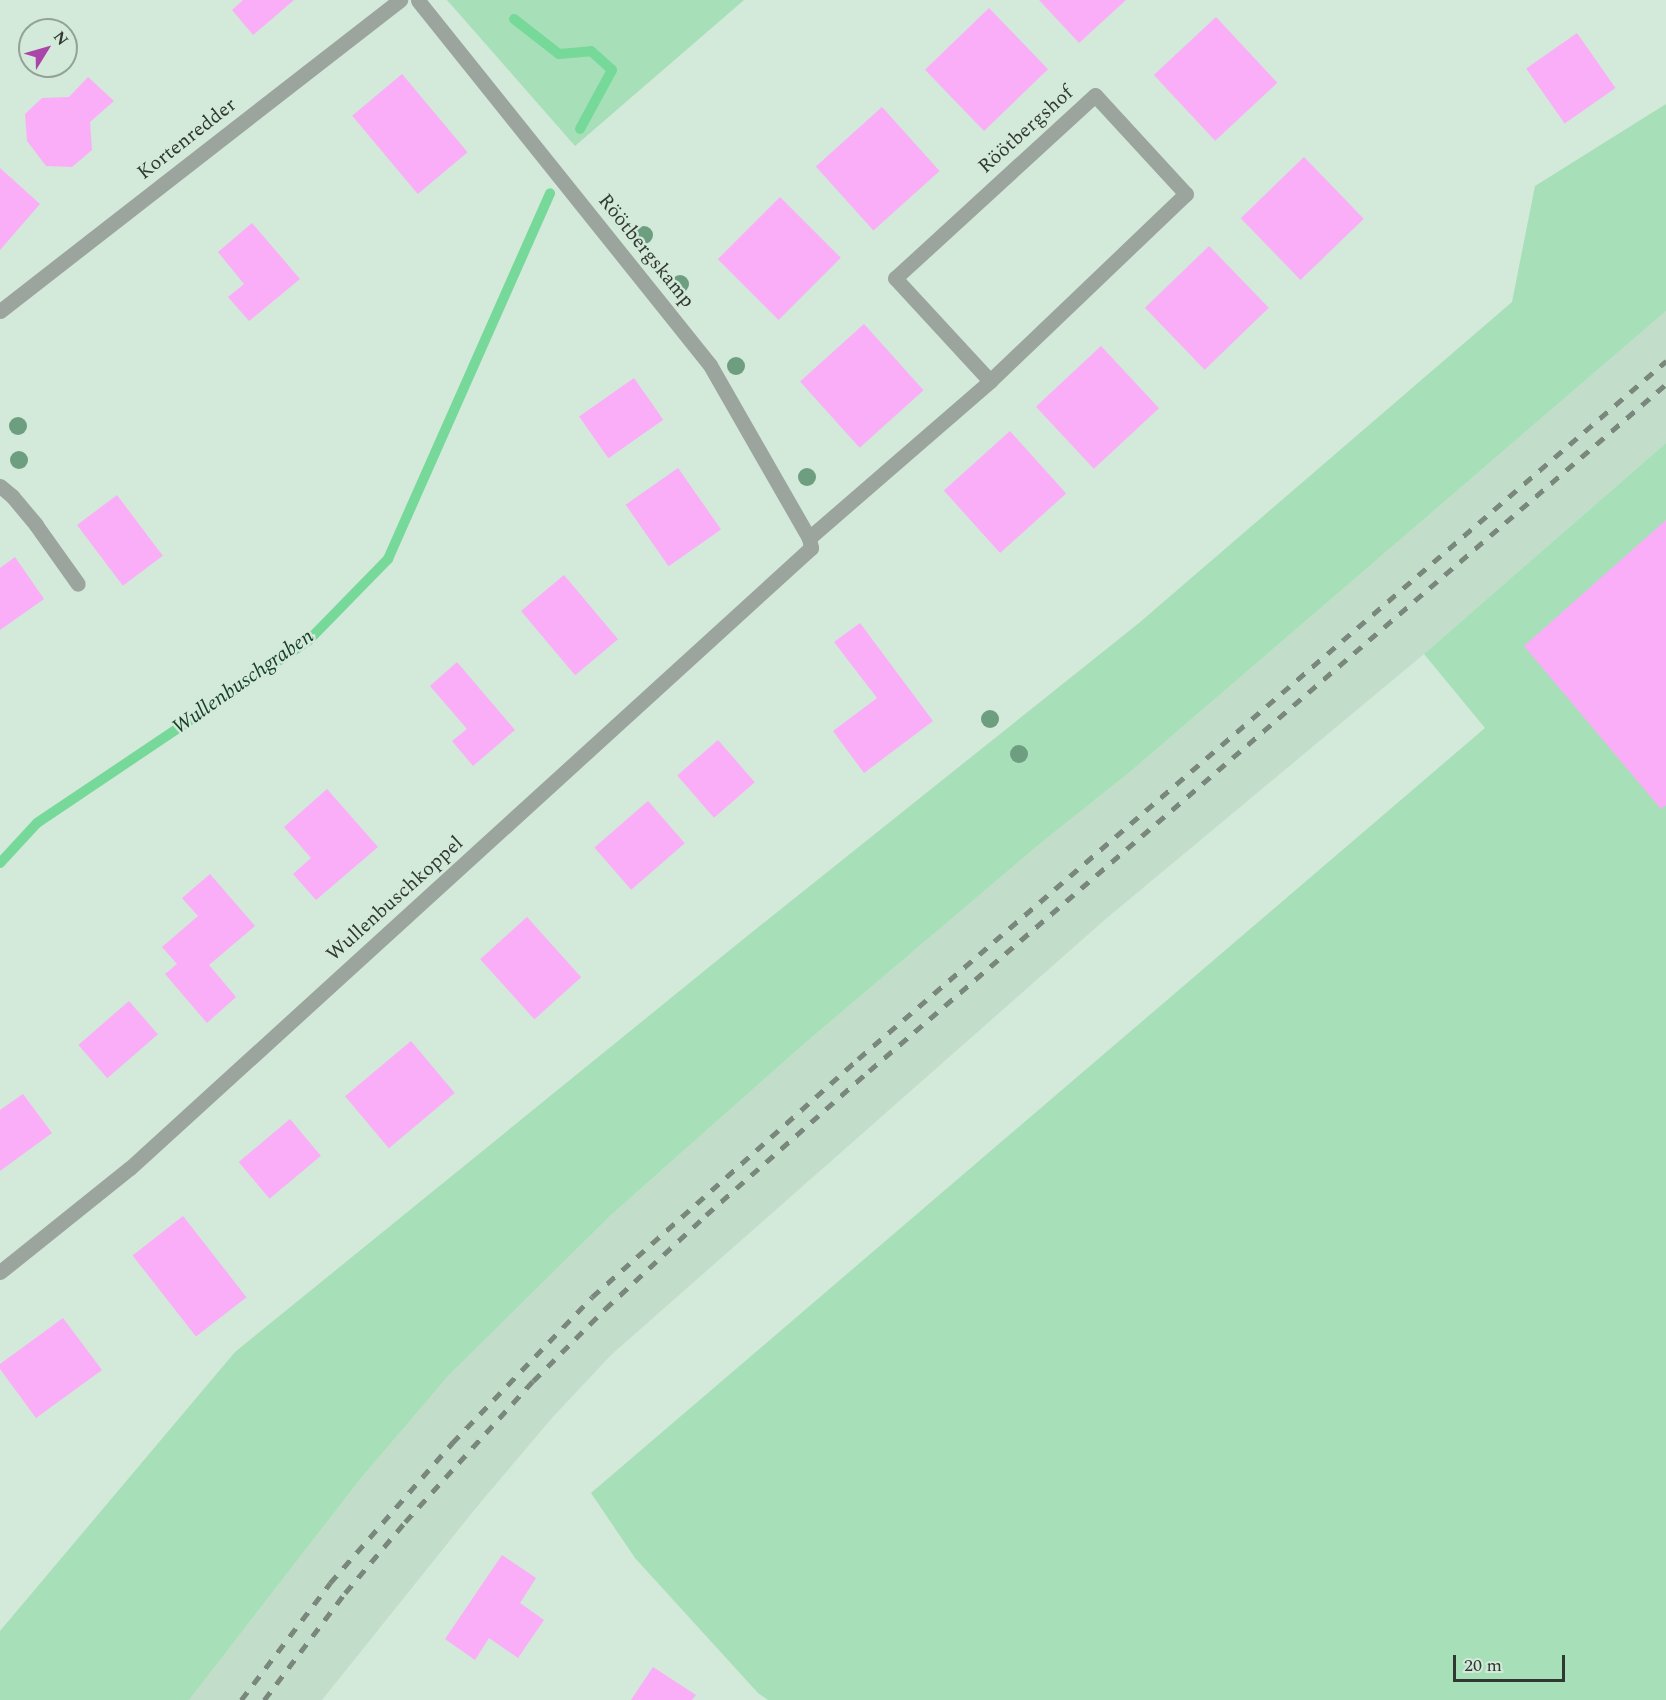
<!DOCTYPE html>
<html>
<head>
<meta charset="utf-8">
<style>
	body { margin:0 }
	#map { position:relative; width:1666px; height:1700px; overflow:hidden; background:#d3e9d9; font-family:Spectral,serif }
	div>[style] { position:absolute }
	[style*='--x'] { left:calc(var(--x)*1px); top:calc(var(--y)*1px); width:calc(var(--w)*1px); rotate:calc(var(--a)*1deg) }
	.built>* { inset:0; background:#c2ddc9 }
	.green>* { inset:0; background:#a7dfb8 }
	.stream>* { height:10px; margin:-5px; padding:0 5px; transform-origin:5px; border-radius:5px; background:#77d999 }
	.building>* { inset:0; background:#fbaef8; transform-origin:0 0 }
	.lane>* { height:15px; margin:-7.5px; padding:0 7.5px; transform-origin:7.5px; border-radius:7.5px; background:#9ba59e }
	.street>* { height:15px; margin:-7.5px; padding:0 7.5px; transform-origin:7.5px; border-radius:7.5px; background:#9ba59e }
	.rail>* { height:4.5px; margin-top:-2.25px; transform-origin:0; background:repeating-linear-gradient(90deg,#79877c 0 10px,transparent 0 20px) }
	.trees>* { width:18px; height:18px; margin:-9px; border-radius:50%; background:#6d9e80 }
	span { translate:-50% -50%; white-space:nowrap; text-align:center; line-height:1.15; -webkit-text-stroke:5px #d3e9d9; paint-order:stroke }
	.street-label { font-size:20px; color:#303832 }
	.water-label { font-size:21px; color:#184128; font-style:italic }
	.north { position:absolute; left:18px; top:18px; width:60px; height:60px; box-sizing:border-box; background:#d3e9d9; border:2px solid #92a296; border-radius:50%; rotate:53deg; font-size:16px; font-weight:700; line-height:24px; text-align:center; color:#303832 }
	.north::after { content:''; display:block; margin:auto; width:21px; height:27px; background:#aa45aa; clip-path:polygon(50% 0,100% 100%,50% 72%,0 100%) }
	.scale { position:absolute; left:1453px; top:1655px; width:112px; height:27px; box-sizing:border-box; border:3px solid #303832; border-top:0; padding-left:8px; font-size:18px; line-height:21px; white-space:nowrap; color:#303832; -webkit-text-stroke:4px #d3e9d9; paint-order:stroke }
</style>
</head>
<body>
<div id="map">
	<div class="built">
		<i style="clip-path:polygon(1666px 311px,1666px 443px,1424px 654px,1108px 917px,611px 1355px,551px 1419px,475px 1509px,322px 1700px,189px 1700px,361px 1478px,449px 1375px,611px 1215px,805px 1043px,1042px 842px,1131px 771px)"></i>
	</div>
	<div class="green">
		<i style="clip-path:polygon(447px 0,744px 0,575px 146px)"></i>
		<i style="clip-path:polygon(1666px 104px,1666px 311px,1131px 771px,1042px 842px,805px 1043px,611px 1215px,449px 1375px,361px 1478px,189px 1700px,0 1700px,0 1631px,235px 1352px,746px 937px,1139px 623px,1512px 302px,1535px 186px)"></i>
		<i style="clip-path:polygon(1666px 443px,1666px 1700px,768px 1700px,758px 1693px,635px 1558px,591px 1493px,1485px 728px,1424px 654px)"></i>
	</div>
	<div class="stream">
		<i style="--x:514;--y:19;--w:57;--a:37.9"></i>
		<i style="--x:559;--y:54;--w:32;--a:-5"></i>
		<i style="--x:591;--y:51;--w:28;--a:42"></i>
		<i style="--x:612;--y:70;--w:67;--a:118.5"></i>
		<i style="--x:0;--y:863;--w:54;--a:-47.2"></i>
		<i style="--x:37;--y:823;--w:326;--a:-33.9"></i>
		<i style="--x:308;--y:641;--w:115;--a:-45.7"></i>
		<i style="--x:388;--y:559;--w:400;--a:-66.1"></i>
	</div>
	<div class="building">
		<i style="clip-path:polygon(243px 0,294px 0,253px 35px,232px 10px)"></i>
		<i style="clip-path:polygon(1039px 0,1126px 0,1079px 43px)"></i>
		<i style="left:989px;top:8px;width:85px;height:89px;rotate:46deg"></i>
		<i style="left:1216px;top:17px;width:90px;height:85px;rotate:47deg"></i>
		<i style="left:1577px;top:33px;width:67px;height:62px;rotate:55deg"></i>
		<i style="left:402px;top:74px;width:102px;height:65px;rotate:50deg"></i>
		<i style="clip-path:polygon(88px 77px,114px 101px,90px 122px,92px 150px,72px 167px,46px 166px,27px 141px,25px 114px,42px 98px,69px 97px)"></i>
		<i style="left:882px;top:107px;width:86px;height:89px;rotate:48deg"></i>
		<i style="left:1304px;top:157px;width:86px;height:88px;rotate:46deg"></i>
		<i style="clip-path:polygon(0 168px,40px 204px,0 250px)"></i>
		<i style="left:780px;top:197px;width:86px;height:88px;rotate:45deg"></i>
		<i style="clip-path:polygon(252px 223px,300px 279px,249px 321px,228px 297px,244px 284px,218px 252px)"></i>
		<i style="left:1209px;top:246px;width:86px;height:89px;rotate:46deg"></i>
		<i style="left:864px;top:324px;width:89px;height:86px;rotate:48deg"></i>
		<i style="left:1101px;top:346px;width:85px;height:89px;rotate:47deg"></i>
		<i style="left:634px;top:378px;width:51px;height:67px;rotate:55deg"></i>
		<i style="left:1010px;top:431px;width:84px;height:89px;rotate:48deg"></i>
		<i style="left:678px;top:468px;width:75px;height:64px;rotate:55deg"></i>
		<i style="left:117px;top:495px;width:76px;height:50px;rotate:53deg"></i>
		<i style="clip-path:polygon(1666px 520px,1666px 805px,1661px 809px,1524px 646px)"></i>
		<i style="clip-path:polygon(15px 557px,44px 599px,0 630px,0 568px)"></i>
		<i style="left:564px;top:575px;width:84px;height:56px;rotate:50deg"></i>
		<i style="clip-path:polygon(860px 623px,933px 721px,864px 773px,833px 731px,877px 698px,834px 642px)"></i>
		<i style="clip-path:polygon(457px 662px,515px 730px,473px 766px,452px 741px,467px 729px,430px 686px)"></i>
		<i style="left:718px;top:740px;width:56px;height:54px;rotate:49deg"></i>
		<i style="clip-path:polygon(327px 789px,378px 847px,316px 900px,293px 874px,311px 858px,284px 827px)"></i>
		<i style="left:648px;top:801px;width:56px;height:71px;rotate:49deg"></i>
		<i style="clip-path:polygon(210px 874px,255px 926px,209px 965px,236px 997px,207px 1023px,165px 974px,177px 964px,162px 947px,198px 916px,182px 898px)"></i>
		<i style="left:527px;top:917px;width:81px;height:63px;rotate:48deg"></i>
		<i style="left:129px;top:1001px;width:44px;height:67px;rotate:49deg"></i>
		<i style="left:411px;top:1041px;width:68px;height:86px;rotate:50deg"></i>
		<i style="clip-path:polygon(23px 1094px,52px 1133px,0 1171px,0 1110px)"></i>
		<i style="left:290px;top:1119px;width:48px;height:67px;rotate:50deg"></i>
		<i style="left:183px;top:1216px;width:103px;height:64px;rotate:52deg"></i>
		<i style="clip-path:polygon(63px 1318px,102px 1370px,36px 1418px,0 1369px,0 1364px)"></i>
		<i style="clip-path:polygon(502px 1555px,536px 1578px,520px 1603px,544px 1620px,518px 1658px,489px 1638px,475px 1660px,445px 1639px)"></i>
		<i style="clip-path:polygon(653px 1667px,696px 1695px,692px 1700px,631px 1700px)"></i>
	</div>
	<div class="lane">
		<i style="--x:0;--y:486;--w:16;--a:40"></i>
		<i style="--x:12;--y:496;--w:38;--a:50"></i>
		<i style="--x:36;--y:525;--w:72;--a:54.6"></i>
	</div>
	<div class="street">
		<i style="--x:0;--y:311;--w:507;--a:-37.87"></i>
		<i style="--x:809;--y:538;--w:240;--a:-40.9"></i>
		<i style="--x:990;--y:381;--w:271;--a:-43.7"></i>
		<i style="--x:1186;--y:194;--w:134;--a:-132.6"></i>
		<i style="--x:1095;--y:95;--w:271;--a:137.5"></i>
		<i style="--x:895;--y:278;--w:140;--a:47.3"></i>
		<i style="--x:0;--y:1272;--w:166;--a:-38.7"></i>
		<i style="--x:130;--y:1168;--w:921;--a:-42.32"></i>
		<i style="--x:811;--y:548;--w:10;--a:-101"></i>
		<i style="--x:809;--y:538;--w:199;--a:-119.8"></i>
		<i style="--x:710;--y:365;--w:467;--a:-128.7"></i>
	</div>
	<div class="rail">
		<i style="--x:241;--y:1700;--w:147;--a:-52.7"></i>
		<i style="--x:330;--y:1583;--w:186;--a:-48.9"></i>
		<i style="--x:452;--y:1443;--w:202;--a:-46.2"></i>
		<i style="--x:592;--y:1297;--w:357;--a:-41.8"></i>
		<i style="--x:858;--y:1059;--w:1068;--a:-40.82"></i>
		<i style="--x:264;--y:1700;--w:134;--a:-52.9"></i>
		<i style="--x:345;--y:1593;--w:93;--a:-49.8"></i>
		<i style="--x:405;--y:1522;--w:190;--a:-47.8"></i>
		<i style="--x:533;--y:1381;--w:102;--a:-45"></i>
		<i style="--x:605;--y:1309;--w:138;--a:-42.9"></i>
		<i style="--x:706;--y:1215;--w:217;--a:-41.5"></i>
		<i style="--x:869;--y:1071;--w:1052;--a:-40.76"></i>
	</div>
	<div class="trees">
		<i style="left:644px;top:235px"></i>
		<i style="left:680px;top:284px"></i>
		<i style="left:736px;top:366px"></i>
		<i style="left:18px;top:426px"></i>
		<i style="left:19px;top:460px"></i>
		<i style="left:807px;top:477px"></i>
		<i style="left:990px;top:719px"></i>
		<i style="left:1019px;top:754px"></i>
	</div>
	<div class="street-label">
		<span style="left:1026px;top:130px;rotate:-42deg">Röötbergshof</span>
		<span style="left:187px;top:139px;rotate:-38deg">Kortenredder</span>
		<span style="left:646px;top:251px;rotate:51deg">Röötbergskamp</span>
		<span style="left:395px;top:899px;rotate:-42deg">Wullenbuschkoppel</span>
	</div>
	<div class="water-label">
		<span style="left:243px;top:682px;rotate:-35deg">Wullenbuschgraben</span>
	</div>
	<div class="north">N</div>
	<div class="scale">20 m</div>
</div>
</body>
</html>
